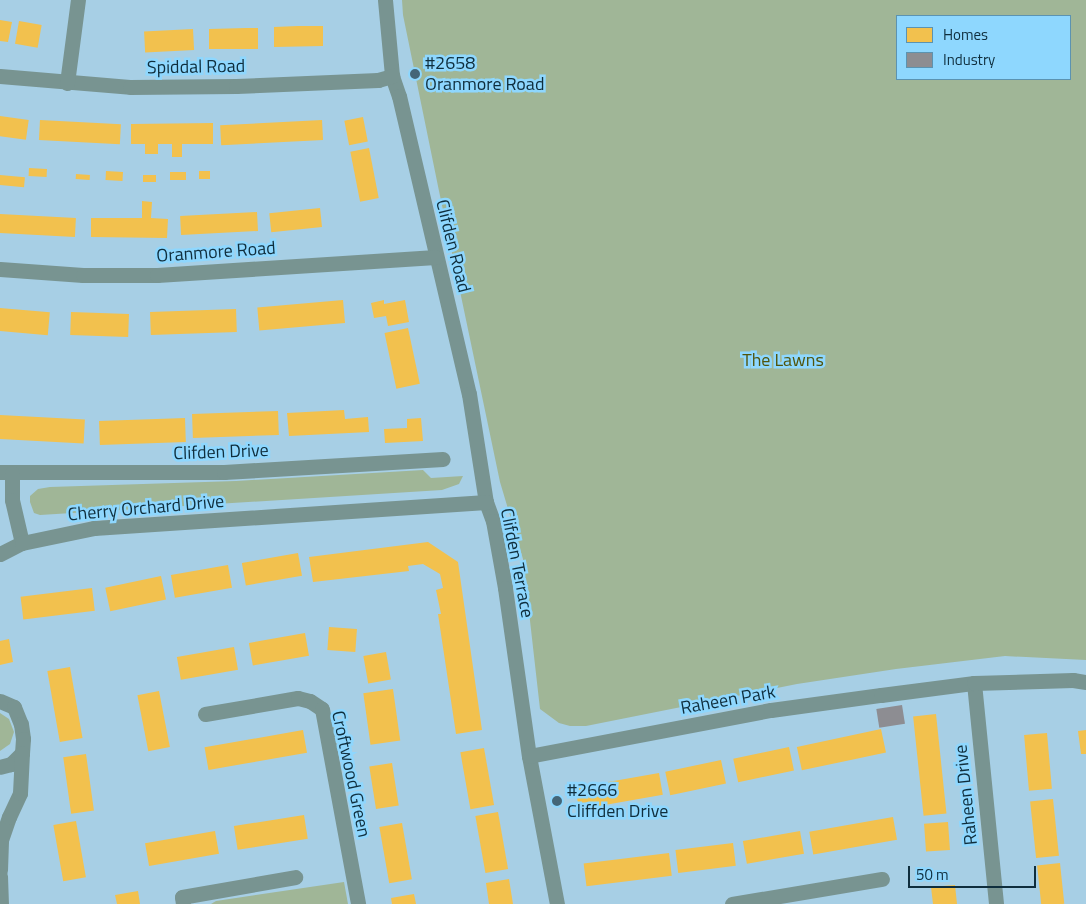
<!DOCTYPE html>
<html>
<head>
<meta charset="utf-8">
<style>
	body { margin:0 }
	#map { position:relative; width:1086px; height:904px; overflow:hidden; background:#a7cfe5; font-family:"Titillium Web",sans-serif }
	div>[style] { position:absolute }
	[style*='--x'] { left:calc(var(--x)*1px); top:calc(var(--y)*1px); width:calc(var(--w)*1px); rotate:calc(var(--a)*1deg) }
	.green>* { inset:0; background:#a0b697 }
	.homes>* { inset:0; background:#f2c14e; transform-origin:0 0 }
	.industry>* { inset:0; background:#8d8d92; transform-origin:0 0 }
	.street>* { height:15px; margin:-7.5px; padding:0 7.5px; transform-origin:7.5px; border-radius:7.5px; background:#789491 }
	.dots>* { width:14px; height:14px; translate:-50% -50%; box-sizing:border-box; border:2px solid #8ed7fe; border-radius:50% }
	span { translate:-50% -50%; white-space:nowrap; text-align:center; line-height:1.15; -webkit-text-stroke:5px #8ed7fe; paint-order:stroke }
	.poi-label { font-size:18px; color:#0f2e3d }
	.left { translate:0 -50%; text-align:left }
	.street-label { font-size:18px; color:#0f2e3d }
	.park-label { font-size:18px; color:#51540b }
	.legend { position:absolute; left:896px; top:15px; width:175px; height:65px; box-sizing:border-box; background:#8ed7fe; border:1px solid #5b93b1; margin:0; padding:6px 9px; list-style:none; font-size:15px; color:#0f2e3d }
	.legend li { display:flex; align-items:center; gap:10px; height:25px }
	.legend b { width:25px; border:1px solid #5b93b1 }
	.scale { position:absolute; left:908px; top:866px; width:128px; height:22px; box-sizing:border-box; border:2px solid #0f2e3d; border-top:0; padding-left:6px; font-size:15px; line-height:18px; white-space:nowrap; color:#0f2e3d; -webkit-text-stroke:4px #8ed7fe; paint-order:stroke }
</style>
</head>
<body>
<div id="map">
	<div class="green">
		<i style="clip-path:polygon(evenodd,402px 0,1086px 0,1086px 660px,1005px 656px,896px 669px,797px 684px,586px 726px,570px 726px,559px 723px,540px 709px,523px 559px,500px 482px,439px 191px,403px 15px,402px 0,1070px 16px,1070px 79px,897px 79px,897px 16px,1070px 16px)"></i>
		<i style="clip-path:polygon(423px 470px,431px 478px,463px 476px,459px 484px,442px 490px,40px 515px,34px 513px,30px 502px,30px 496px,38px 489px,50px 487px,236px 481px)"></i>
		<i style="clip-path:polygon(0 713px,9px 719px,14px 732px,10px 744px,0 751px)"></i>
		<i style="clip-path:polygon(344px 882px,348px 904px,211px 904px,216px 901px)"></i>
	</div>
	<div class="homes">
		<i style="clip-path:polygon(0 20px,12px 22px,8px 42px,0 41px)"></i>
		<i style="left:19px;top:21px;width:23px;height:23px;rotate:10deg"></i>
		<i style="clip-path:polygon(298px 26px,323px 26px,323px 46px,274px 47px,274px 27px)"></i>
		<i style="clip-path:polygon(246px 28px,258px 28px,258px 49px,209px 49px,209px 29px)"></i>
		<i style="left:193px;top:29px;width:21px;height:49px;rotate:87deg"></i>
		<i style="left:0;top:116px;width:29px;height:20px;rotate:8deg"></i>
		<i style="left:363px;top:117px;width:25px;height:19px;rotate:79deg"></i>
		<i style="left:40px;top:120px;width:81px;height:20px;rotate:3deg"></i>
		<i style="left:322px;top:120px;width:20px;height:102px;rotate:87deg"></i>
		<i style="clip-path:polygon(213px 123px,213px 144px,182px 144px,182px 157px,172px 157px,172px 144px,158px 144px,158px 154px,145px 154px,145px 144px,131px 144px,131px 124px)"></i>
		<i style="left:369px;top:148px;width:51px;height:19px;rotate:79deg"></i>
		<i style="left:29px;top:168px;width:18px;height:8px;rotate:3deg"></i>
		<i style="left:106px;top:171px;width:17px;height:9px;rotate:3deg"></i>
		<i style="left:199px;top:171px;width:11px;height:8px"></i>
		<i style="left:170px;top:172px;width:16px;height:8px"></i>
		<i style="left:76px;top:174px;width:14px;height:5px;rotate:4deg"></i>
		<i style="left:0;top:175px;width:25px;height:10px;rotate:5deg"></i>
		<i style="left:143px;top:175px;width:13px;height:7px"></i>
		<i style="clip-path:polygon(142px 201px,152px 202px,151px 218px,168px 219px,167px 238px,91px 237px,91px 218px,142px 218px)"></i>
		<i style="left:320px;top:208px;width:19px;height:51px;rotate:84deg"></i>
		<i style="left:257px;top:212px;width:19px;height:77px;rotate:87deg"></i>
		<i style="left:0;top:214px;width:76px;height:19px;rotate:3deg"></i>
		<i style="left:343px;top:300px;width:23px;height:86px;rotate:85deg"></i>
		<i style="clip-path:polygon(384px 300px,384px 304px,405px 300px,409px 322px,388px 326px,386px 316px,374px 318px,371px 303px)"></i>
		<i style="left:0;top:308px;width:50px;height:23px;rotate:5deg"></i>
		<i style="left:236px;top:309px;width:23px;height:86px;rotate:88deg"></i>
		<i style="left:71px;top:312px;width:58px;height:23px;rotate:2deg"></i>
		<i style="left:408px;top:328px;width:57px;height:24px;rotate:78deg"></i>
		<i style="clip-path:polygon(344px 410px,345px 419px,368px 417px,369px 432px,289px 436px,287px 413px)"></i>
		<i style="left:278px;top:411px;width:24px;height:86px;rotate:88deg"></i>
		<i style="left:0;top:415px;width:85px;height:24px;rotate:3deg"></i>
		<i style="left:185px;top:418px;width:24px;height:86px;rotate:88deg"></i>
		<i style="clip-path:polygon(421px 418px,423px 441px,385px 443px,384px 429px,407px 428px,407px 419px)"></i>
		<i style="clip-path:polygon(428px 542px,458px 562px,482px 730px,456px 734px,438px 614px,441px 614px,436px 590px,443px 588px,440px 574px,423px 564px,408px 566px,409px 571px,313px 582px,309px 557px)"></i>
		<i style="left:298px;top:553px;width:23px;height:57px;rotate:80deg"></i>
		<i style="left:228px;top:565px;width:23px;height:58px;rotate:80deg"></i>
		<i style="left:161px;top:576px;width:24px;height:57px;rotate:78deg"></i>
		<i style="left:92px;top:588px;width:23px;height:72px;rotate:83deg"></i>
		<i style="left:329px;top:627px;width:28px;height:23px;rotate:4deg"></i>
		<i style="left:305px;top:633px;width:23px;height:57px;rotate:80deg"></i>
		<i style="clip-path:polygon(9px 639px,13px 662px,0 665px,0 641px)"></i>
		<i style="left:234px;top:647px;width:23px;height:58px;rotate:80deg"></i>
		<i style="left:386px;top:652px;width:28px;height:23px;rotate:80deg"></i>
		<i style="left:70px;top:667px;width:72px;height:23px;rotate:80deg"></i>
		<i style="left:393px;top:689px;width:52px;height:30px;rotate:82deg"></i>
		<i style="left:159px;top:691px;width:57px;height:22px;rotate:79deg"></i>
		<i style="left:936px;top:714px;width:100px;height:23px;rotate:84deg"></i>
		<i style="left:881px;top:729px;width:24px;height:86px;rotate:78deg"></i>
		<i style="left:303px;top:730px;width:23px;height:100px;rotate:80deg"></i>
		<i style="clip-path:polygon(1086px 730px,1086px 754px,1081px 754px,1078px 731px)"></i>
		<i style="left:1047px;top:733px;width:56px;height:23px;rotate:85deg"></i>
		<i style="left:789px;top:747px;width:24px;height:57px;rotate:78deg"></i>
		<i style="left:484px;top:748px;width:58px;height:24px;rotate:80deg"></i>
		<i style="left:86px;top:754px;width:57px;height:23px;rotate:82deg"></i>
		<i style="left:721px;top:760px;width:24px;height:57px;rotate:78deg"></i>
		<i style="left:392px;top:763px;width:43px;height:23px;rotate:81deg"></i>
		<i style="left:659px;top:773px;width:22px;height:85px;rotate:80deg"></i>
		<i style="left:1053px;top:799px;width:57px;height:23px;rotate:84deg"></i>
		<i style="left:498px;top:812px;width:58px;height:23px;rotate:80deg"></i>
		<i style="left:304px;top:815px;width:24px;height:71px;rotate:81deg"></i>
		<i style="left:893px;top:817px;width:23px;height:85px;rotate:80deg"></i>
		<i style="left:76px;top:821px;width:57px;height:23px;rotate:80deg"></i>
		<i style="left:948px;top:822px;width:28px;height:24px;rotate:86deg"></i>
		<i style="left:402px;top:823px;width:57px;height:23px;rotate:80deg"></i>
		<i style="left:215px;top:831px;width:23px;height:71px;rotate:80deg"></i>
		<i style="left:800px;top:831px;width:23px;height:58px;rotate:80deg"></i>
		<i style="left:733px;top:843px;width:23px;height:58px;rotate:83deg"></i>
		<i style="left:669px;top:853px;width:23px;height:86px;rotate:83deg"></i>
		<i style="left:1060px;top:863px;width:41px;height:23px;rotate:84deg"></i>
		<i style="clip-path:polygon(509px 879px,513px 904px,489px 904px,486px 883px)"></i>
		<i style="clip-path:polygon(955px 885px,957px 904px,933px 904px,931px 887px)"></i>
		<i style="clip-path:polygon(138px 891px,140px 904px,117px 904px,115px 895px)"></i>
		<i style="clip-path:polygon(414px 894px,416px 904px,392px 904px,391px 898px)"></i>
	</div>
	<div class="industry">
		<i style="left:902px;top:705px;width:19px;height:26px;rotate:81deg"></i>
	</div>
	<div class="street">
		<i style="--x:385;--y:0;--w:76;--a:84.7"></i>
		<i style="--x:392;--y:76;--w:21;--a:71"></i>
		<i style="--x:399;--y:96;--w:306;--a:76.8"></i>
		<i style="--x:469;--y:394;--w:109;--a:81.1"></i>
		<i style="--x:486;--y:502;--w:20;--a:70"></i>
		<i style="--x:493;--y:521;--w:68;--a:79.8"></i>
		<i style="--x:505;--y:588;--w:170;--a:81.9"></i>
		<i style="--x:529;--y:756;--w:151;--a:79.3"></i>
		<i style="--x:0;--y:76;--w:130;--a:4.8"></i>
		<i style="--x:130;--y:87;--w:106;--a:-0.5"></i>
		<i style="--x:236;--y:86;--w:142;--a:-2.4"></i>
		<i style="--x:378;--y:80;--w:15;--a:-16"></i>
		<i style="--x:67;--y:83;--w:84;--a:-82.5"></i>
		<i style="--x:0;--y:269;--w:83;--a:4.1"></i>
		<i style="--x:83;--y:275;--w:74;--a:0"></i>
		<i style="--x:157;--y:275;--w:279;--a:-3.7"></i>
		<i style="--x:0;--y:472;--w:224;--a:0"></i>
		<i style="--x:224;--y:472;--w:219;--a:-3.4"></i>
		<i style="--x:12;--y:473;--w:27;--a:90"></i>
		<i style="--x:12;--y:500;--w:44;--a:76.9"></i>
		<i style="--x:0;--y:554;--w:25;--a:-27"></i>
		<i style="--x:22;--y:543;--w:74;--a:-11.8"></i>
		<i style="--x:94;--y:528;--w:393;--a:-3.8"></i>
		<i style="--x:974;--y:683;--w:222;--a:84.3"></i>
		<i style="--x:0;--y:701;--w:15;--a:23"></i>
		<i style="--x:14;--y:707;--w:18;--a:68"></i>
		<i style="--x:21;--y:724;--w:15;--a:82"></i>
		<i style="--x:23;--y:739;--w:14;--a:94"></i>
		<i style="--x:22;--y:753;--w:16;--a:135"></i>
		<i style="--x:11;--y:764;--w:11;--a:165"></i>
		<i style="--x:205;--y:714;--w:94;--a:-9.8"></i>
		<i style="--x:298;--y:698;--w:12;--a:14"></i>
		<i style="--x:310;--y:701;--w:14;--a:34"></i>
		<i style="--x:322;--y:709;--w:198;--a:79.5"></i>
		<i style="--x:529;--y:756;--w:246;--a:-10.8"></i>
		<i style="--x:771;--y:710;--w:111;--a:-7.8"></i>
		<i style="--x:881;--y:695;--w:94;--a:-7.4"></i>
		<i style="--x:974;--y:683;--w:99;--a:-1.7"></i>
		<i style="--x:1073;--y:680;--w:13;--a:9"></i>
		<i style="--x:0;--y:870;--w:30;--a:-88"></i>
		<i style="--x:1;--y:840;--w:24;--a:-71"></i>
		<i style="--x:9;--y:817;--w:26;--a:-65"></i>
		<i style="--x:20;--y:793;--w:40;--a:-87.1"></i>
		<i style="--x:0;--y:876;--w:28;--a:88"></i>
		<i style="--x:183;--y:904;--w:7;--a:-98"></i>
		<i style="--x:182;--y:897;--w:115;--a:-10"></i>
		<i style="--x:732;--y:904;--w:152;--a:-9.5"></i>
	</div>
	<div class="dots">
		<i style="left:415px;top:74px;background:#446678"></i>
		<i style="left:557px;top:801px;background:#446678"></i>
	</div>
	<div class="poi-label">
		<span class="left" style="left:425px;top:74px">#2658<br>Oranmore Road</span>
		<span class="left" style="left:567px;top:801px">#2666<br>Cliffden Drive</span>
	</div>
	<div class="street-label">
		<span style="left:196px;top:67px;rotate:-1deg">Spiddal Road</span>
		<span style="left:453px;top:246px;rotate:76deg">Clifden Road</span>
		<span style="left:216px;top:252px;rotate:-4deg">Oranmore Road</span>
		<span style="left:221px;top:452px;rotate:-2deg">Clifden Drive</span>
		<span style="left:146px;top:508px;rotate:-5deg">Cherry Orchard Drive</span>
		<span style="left:517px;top:563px;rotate:79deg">Clifden Terrace</span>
		<span style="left:728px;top:700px;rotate:-10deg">Raheen Park</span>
		<span style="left:351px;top:774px;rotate:78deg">Croftwood Green</span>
		<span style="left:966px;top:795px;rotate:-96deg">Raheen Drive</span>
	</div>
	<div class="park-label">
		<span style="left:783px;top:360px">The Lawns</span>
	</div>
	<ul class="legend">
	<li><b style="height:14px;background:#f2c14e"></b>Homes</li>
	<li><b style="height:14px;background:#8d8d92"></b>Industry</li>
	</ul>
	<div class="scale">50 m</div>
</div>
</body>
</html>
